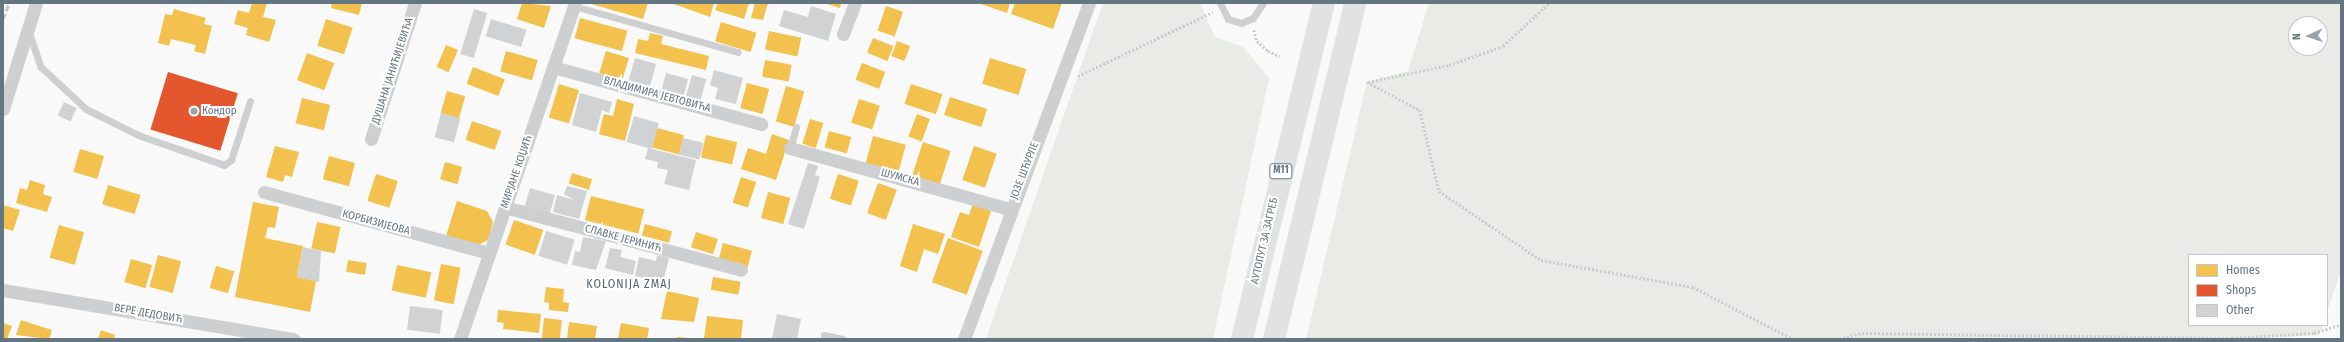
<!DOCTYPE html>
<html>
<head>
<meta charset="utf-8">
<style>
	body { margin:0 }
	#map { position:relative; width:2344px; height:342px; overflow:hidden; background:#f9f9f9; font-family:"Fira Sans Condensed",sans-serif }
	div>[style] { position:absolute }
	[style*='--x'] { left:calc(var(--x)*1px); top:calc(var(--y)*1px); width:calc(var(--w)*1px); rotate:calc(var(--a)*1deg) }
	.green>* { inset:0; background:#e8ebe6 }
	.homes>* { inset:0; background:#f2c14e; transform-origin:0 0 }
	.shops>* { inset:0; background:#e4572e; transform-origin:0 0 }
	.building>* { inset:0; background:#d0d2d3; transform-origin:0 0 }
	.path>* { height:2.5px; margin-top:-1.25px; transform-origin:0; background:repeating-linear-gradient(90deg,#cbcccd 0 2px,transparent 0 4px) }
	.service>* { height:7px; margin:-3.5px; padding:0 3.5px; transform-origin:3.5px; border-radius:3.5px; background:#cecfd0 }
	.minor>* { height:13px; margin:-6.5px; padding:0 6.5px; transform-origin:6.5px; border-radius:6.5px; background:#cecfd0 }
	.trunk>* { height:22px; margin:-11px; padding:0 11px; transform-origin:11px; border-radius:11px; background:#e1e2e2 }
	.rail>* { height:3px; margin-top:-1.5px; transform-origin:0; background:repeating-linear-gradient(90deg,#c3c5c6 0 6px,transparent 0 9px) }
	.dots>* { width:11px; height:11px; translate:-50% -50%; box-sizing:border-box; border:2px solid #fff; border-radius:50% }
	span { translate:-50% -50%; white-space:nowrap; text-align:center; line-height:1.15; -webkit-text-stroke:4px #fff; paint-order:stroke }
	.shield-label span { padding:1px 3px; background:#fff; border:1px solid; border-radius:3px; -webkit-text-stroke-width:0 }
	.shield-label { font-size:10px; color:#657683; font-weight:700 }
	.street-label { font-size:11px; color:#657683 }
	.poi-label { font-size:11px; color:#657683 }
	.left { translate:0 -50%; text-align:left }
	.neighbourhood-label { font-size:12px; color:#57646e; letter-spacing:1px }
	.frame { position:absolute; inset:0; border:4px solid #657683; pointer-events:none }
	.legend { position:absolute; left:2188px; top:254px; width:140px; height:72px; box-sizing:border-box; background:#fff; border:1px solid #c1c8cd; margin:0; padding:5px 7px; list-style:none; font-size:12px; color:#657683 }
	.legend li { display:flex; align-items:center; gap:8px; height:20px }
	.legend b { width:20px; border:1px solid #c1c8cd }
	.north { position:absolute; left:2288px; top:16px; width:40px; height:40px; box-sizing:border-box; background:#fff; border:1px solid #c1c8cd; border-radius:50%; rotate:267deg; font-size:11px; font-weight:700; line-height:16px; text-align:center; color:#657683 }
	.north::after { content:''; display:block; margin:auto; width:14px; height:18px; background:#99a4ac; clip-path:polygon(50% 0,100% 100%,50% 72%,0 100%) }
</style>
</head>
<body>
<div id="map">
	<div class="green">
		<i style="clip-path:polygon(1103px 3px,1200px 3px,1215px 37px,1243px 47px,1269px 78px,1213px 339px,986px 339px)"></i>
		<i style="clip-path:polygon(evenodd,1429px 3px,2341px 3px,2341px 270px,2327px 312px,2327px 255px,2189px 255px,2189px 325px,2323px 325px,2319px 335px,2231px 339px,1306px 339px,1367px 82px,1408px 71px,1429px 3px,2296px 24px,2320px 24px,2320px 48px,2296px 48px,2296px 24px)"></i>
	</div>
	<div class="homes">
		<i style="clip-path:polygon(252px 3px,267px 3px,263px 17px,276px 20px,269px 42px,246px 35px,248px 28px,234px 24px,238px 10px,249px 13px)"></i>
		<i style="clip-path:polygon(332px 3px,362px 3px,359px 15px,331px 8px)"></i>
		<i style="clip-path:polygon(522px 3px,551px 6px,544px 28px,517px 19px)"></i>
		<i style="clip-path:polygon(588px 3px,648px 3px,643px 19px)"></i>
		<i style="clip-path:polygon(671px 3px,714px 3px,710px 17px)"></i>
		<i style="clip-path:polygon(718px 3px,749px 3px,744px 19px,715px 10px)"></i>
		<i style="clip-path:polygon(755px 3px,768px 3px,763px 20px,751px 18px)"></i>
		<i style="clip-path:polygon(824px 3px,841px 3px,840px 8px)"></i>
		<i style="clip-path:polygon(978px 3px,1010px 3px,1007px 13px)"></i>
		<i style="clip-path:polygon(1015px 3px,1062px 3px,1053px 29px,1011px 14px)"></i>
		<i style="left:886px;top:6px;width:18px;height:26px;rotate:19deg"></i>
		<i style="clip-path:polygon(174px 9px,206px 18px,204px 24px,212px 26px,205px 54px,194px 51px,196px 45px,171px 39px,169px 46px,158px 43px,165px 14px,172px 15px)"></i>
		<i style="left:580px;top:18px;width:49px;height:21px;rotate:15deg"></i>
		<i style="left:326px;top:19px;width:28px;height:28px;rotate:18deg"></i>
		<i style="left:721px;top:22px;width:37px;height:20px;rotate:17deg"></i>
		<i style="left:769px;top:31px;width:33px;height:19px;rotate:12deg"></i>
		<i style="clip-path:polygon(650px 33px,663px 36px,661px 44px,709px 56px,706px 70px,635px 53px,638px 39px,648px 41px)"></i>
		<i style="left:873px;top:38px;width:22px;height:16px;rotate:22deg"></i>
		<i style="left:897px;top:41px;width:14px;height:16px;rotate:21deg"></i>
		<i style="left:446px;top:45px;width:13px;height:24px;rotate:23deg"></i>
		<i style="left:506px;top:51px;width:33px;height:21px;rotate:16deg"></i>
		<i style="left:606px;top:51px;width:24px;height:23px;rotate:17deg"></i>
		<i style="left:307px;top:53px;width:29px;height:29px;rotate:20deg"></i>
		<i style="left:990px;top:58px;width:38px;height:27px;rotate:17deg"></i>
		<i style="left:765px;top:60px;width:27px;height:17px;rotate:10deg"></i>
		<i style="left:862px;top:63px;width:25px;height:18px;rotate:21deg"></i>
		<i style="left:473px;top:67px;width:34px;height:18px;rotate:21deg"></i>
		<i style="left:747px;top:83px;width:23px;height:26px;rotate:15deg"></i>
		<i style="left:559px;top:84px;width:21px;height:35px;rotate:17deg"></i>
		<i style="left:911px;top:84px;width:33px;height:21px;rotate:18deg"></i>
		<i style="left:786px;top:86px;width:19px;height:37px;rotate:16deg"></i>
		<i style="left:447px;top:91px;width:19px;height:23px;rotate:16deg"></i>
		<i style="left:950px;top:97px;width:39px;height:19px;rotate:18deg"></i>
		<i style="left:302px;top:98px;width:29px;height:26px;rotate:14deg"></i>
		<i style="clip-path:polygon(617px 99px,634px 104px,625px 141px,599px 134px,604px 114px,613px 116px)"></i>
		<i style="left:859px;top:99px;width:22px;height:25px;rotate:18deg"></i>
		<i style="left:917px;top:114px;width:14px;height:24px;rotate:21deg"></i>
		<i style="left:810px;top:119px;width:14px;height:26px;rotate:17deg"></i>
		<i style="left:472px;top:121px;width:31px;height:20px;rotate:19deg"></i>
		<i style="left:657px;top:128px;width:28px;height:20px;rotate:15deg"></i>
		<i style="left:829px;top:131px;width:23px;height:17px;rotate:15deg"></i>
		<i style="clip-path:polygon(772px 134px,789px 140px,776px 180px,741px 169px,748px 148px,766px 154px)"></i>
		<i style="left:706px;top:135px;width:32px;height:23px;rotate:13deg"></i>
		<i style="left:873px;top:136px;width:34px;height:28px;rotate:15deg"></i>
		<i style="left:923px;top:142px;width:29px;height:35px;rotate:18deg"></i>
		<i style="clip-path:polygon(275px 146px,299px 152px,292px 177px,285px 175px,283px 182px,266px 177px)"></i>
		<i style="left:974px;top:146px;width:24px;height:36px;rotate:19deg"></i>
		<i style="left:80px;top:149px;width:25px;height:24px;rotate:16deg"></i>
		<i style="left:329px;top:156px;width:27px;height:24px;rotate:15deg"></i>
		<i style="left:445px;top:162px;width:18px;height:18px;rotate:16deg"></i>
		<i style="left:572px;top:173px;width:21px;height:11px;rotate:17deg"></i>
		<i style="left:376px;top:174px;width:23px;height:28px;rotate:18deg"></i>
		<i style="left:838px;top:174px;width:22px;height:26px;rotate:18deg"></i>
		<i style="left:741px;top:177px;width:16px;height:27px;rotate:18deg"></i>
		<i style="clip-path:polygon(30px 180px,45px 185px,43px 194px,52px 197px,47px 212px,16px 203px,20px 188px,27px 190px)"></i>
		<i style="left:878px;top:183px;width:20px;height:32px;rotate:20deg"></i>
		<i style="left:108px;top:185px;width:34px;height:20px;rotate:17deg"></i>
		<i style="left:768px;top:192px;width:23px;height:27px;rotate:15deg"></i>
		<i style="left:591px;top:196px;width:55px;height:25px;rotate:14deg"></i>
		<i style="clip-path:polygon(457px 201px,487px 211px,493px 222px,488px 240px,477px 246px,446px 236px)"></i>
		<i style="clip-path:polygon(253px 202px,279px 207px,275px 228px,268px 227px,265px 238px,303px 246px,297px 277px,316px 281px,310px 312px,235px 297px)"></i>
		<i style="clip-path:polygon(973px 204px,991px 211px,979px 247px,951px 237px,960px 212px,969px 215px)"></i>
		<i style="clip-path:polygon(3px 205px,20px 210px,13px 231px,3px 228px)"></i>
		<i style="left:514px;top:220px;width:31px;height:26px;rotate:19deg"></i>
		<i style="left:317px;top:222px;width:24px;height:27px;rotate:12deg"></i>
		<i style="left:645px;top:224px;width:28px;height:12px;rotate:15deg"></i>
		<i style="clip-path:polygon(913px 224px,945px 234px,938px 254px,924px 249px,917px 272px,900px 266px)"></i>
		<i style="left:59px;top:225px;width:26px;height:34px;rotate:16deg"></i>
		<i style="left:696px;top:232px;width:23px;height:16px;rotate:18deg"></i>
		<i style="left:948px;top:238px;width:37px;height:47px;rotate:20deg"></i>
		<i style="left:723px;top:243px;width:30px;height:18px;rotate:15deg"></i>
		<i style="left:158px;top:255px;width:24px;height:33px;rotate:15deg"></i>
		<i style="left:131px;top:259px;width:22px;height:24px;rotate:16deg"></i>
		<i style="left:348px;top:260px;width:19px;height:12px;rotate:9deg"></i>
		<i style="left:441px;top:264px;width:20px;height:37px;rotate:11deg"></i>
		<i style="left:397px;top:265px;width:35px;height:26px;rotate:12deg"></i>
		<i style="left:216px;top:266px;width:19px;height:23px;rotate:16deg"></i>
		<i style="left:713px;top:277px;width:28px;height:13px;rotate:10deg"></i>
		<i style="clip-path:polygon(546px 287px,564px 289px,563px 302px,569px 303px,568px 312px,549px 310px,549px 303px,544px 302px)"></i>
		<i style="clip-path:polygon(667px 291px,699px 298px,694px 322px,661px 319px)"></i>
		<i style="clip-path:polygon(498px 310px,541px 314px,539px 333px,503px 329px,504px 323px,497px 322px)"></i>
		<i style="clip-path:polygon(707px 316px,743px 320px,741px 339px,704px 338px)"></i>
		<i style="left:544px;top:318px;width:18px;height:21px;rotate:6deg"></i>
		<i style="clip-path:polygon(21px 320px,52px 330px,49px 339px,16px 335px)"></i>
		<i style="clip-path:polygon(569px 322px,597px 326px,595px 339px,567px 339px)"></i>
		<i style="clip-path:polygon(3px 323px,12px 326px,7px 339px,3px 339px)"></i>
		<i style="clip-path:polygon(621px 323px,649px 328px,647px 339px,618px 339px)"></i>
		<i style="clip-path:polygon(101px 330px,115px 335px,114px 339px,98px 339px)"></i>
		<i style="clip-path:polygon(677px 337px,689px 338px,689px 339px,677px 339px)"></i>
	</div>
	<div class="shops">
		<i style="left:168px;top:72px;width:73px;height:60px;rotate:17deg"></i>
	</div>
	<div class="building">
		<i style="clip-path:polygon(811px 6px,836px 14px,828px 41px,779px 26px,784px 10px,808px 17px)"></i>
		<i style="left:474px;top:9px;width:14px;height:47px;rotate:17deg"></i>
		<i style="left:491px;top:19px;width:37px;height:18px;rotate:17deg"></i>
		<i style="left:635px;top:58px;width:22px;height:25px;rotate:16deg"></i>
		<i style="clip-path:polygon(714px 70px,743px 78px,736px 104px,715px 99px,718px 88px,710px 85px)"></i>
		<i style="left:666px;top:73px;width:23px;height:17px;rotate:15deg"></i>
		<i style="left:692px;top:75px;width:15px;height:22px;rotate:16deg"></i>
		<i style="clip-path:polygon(580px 93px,612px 102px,609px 113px,602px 110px,596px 132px,572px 125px)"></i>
		<i style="left:64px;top:102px;width:14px;height:15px;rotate:25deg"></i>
		<i style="left:441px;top:113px;width:20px;height:25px;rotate:15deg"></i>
		<i style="left:634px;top:116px;width:26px;height:27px;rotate:16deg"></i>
		<i style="left:683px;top:138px;width:21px;height:17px;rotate:14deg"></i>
		<i style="clip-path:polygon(648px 148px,696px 160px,689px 190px,664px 184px,668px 170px,657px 168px,658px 162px,645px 159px)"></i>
		<i style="clip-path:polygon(808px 163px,818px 166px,815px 175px,820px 177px,804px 229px,788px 224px)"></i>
		<i style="clip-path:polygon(567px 186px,587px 191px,579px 219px,553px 212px,557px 195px,574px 200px,564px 194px)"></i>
		<i style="left:530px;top:188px;width:26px;height:19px;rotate:16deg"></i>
		<i style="left:546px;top:231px;width:30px;height:26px;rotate:17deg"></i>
		<i style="clip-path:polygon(583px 237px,606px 241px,596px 270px,572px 265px,575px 251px,580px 252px)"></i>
		<i style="clip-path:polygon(303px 247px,321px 251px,319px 282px,297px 277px)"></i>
		<i style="clip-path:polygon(610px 248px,622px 250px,620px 257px,636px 261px,633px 275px,605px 268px)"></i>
		<i style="clip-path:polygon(657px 255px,669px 258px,663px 282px,635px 276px,639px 257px,656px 261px)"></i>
		<i style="left:410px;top:306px;width:33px;height:24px;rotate:7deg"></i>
		<i style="clip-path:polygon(777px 314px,801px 319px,797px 339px,772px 339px)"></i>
	</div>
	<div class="path">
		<i style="--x:1254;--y:30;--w:11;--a:75"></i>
		<i style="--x:1257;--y:41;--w:15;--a:42"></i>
		<i style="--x:1268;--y:51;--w:13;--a:23"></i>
		<i style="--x:1078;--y:76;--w:149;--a:-25.4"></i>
		<i style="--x:1367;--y:82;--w:60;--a:27.8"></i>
		<i style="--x:1420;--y:110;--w:83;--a:76.8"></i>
		<i style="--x:1439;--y:191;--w:123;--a:34.1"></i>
		<i style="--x:1541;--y:260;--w:154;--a:10.1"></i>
		<i style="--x:1693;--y:287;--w:113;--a:27.5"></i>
		<i style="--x:1368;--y:82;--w:83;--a:-11.9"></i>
		<i style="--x:1449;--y:65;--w:57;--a:-19.4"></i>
		<i style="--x:1503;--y:46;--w:63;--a:-43.1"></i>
		<i style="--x:1839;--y:339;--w:24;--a:-15"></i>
		<i style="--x:1862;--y:333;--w:370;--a:0.8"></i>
		<i style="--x:2232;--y:338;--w:82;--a:-3.5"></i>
		<i style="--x:2314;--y:333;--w:28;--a:-18"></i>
	</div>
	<div class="service">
		<i style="--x:1220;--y:3;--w:18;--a:63"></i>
		<i style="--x:1228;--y:19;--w:14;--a:17"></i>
		<i style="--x:1241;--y:23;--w:13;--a:-23"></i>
		<i style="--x:1253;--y:18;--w:18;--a:-56"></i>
		<i style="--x:574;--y:6;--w:170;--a:15.7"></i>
		<i style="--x:29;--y:33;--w:36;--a:71"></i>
		<i style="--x:41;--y:67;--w:62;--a:43"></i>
		<i style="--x:86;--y:109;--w:58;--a:26.6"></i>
		<i style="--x:138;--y:135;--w:91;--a:19.2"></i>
		<i style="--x:224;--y:165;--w:9;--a:-36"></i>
		<i style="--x:231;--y:160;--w:62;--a:-72.1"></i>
		<i style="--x:790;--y:148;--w:22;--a:-74"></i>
		<i style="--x:824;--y:335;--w:19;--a:12"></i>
	</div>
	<div class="minor">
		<i style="--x:843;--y:34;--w:33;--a:-69"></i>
		<i style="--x:553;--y:67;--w:216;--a:15.3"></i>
		<i style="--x:3;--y:109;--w:111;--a:-72.7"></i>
		<i style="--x:371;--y:139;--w:143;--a:-72.1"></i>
		<i style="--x:790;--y:148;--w:228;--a:15.5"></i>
		<i style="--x:264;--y:192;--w:233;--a:15.2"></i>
		<i style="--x:505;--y:207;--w:244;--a:14.9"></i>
		<i style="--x:3;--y:290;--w:295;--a:9.6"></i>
		<i style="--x:460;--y:339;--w:355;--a:-71.1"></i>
		<i style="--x:964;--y:339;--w:358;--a:-69.6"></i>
	</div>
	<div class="trunk">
		<i style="--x:1242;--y:339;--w:346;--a:-76.3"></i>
		<i style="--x:1274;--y:339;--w:346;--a:-76.4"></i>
	</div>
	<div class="rail">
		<i style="--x:3;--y:19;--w:17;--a:-69"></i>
	</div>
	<div class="dots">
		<i style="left:194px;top:111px;background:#99a4ac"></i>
	</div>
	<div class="shield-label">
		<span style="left:1281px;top:171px">M11</span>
	</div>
	<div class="street-label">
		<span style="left:393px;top:71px;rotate:-72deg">ДУШАНА ЈАНИЋИЈЕВИЋА</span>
		<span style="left:657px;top:95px;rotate:15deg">ВЛАДИМИРА ЈЕВТОВИЋА</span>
		<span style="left:1025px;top:171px;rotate:-69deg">ЈОЗЕ ШЋУРЛЕ</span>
		<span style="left:517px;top:172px;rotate:-71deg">МИРЈАНЕ КОЏИЋ</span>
		<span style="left:900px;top:178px;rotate:15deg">ШУМСКА</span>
		<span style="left:376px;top:223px;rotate:15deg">КОРБИЗИЈЕОВА</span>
		<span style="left:623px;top:239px;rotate:15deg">СЛАВКЕ ЈЕРИНИЋ</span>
		<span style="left:1265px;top:241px;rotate:-77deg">АУТОПУТ ЗА ЗАГРЕБ</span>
		<span style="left:148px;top:314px;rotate:10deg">ВЕРЕ ДЕДОВИЋ</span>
	</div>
	<div class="poi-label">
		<span class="left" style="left:202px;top:111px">Кондор</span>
	</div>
	<div class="neighbourhood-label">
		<span style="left:629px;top:285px">KOLONIJA ZMAJ</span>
	</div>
	<div class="frame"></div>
	<ul class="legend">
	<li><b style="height:11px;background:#f2c14e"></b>Homes</li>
	<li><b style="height:11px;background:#e4572e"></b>Shops</li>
	<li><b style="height:11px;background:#d0d2d3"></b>Other</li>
	</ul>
	<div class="north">N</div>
</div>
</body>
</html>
